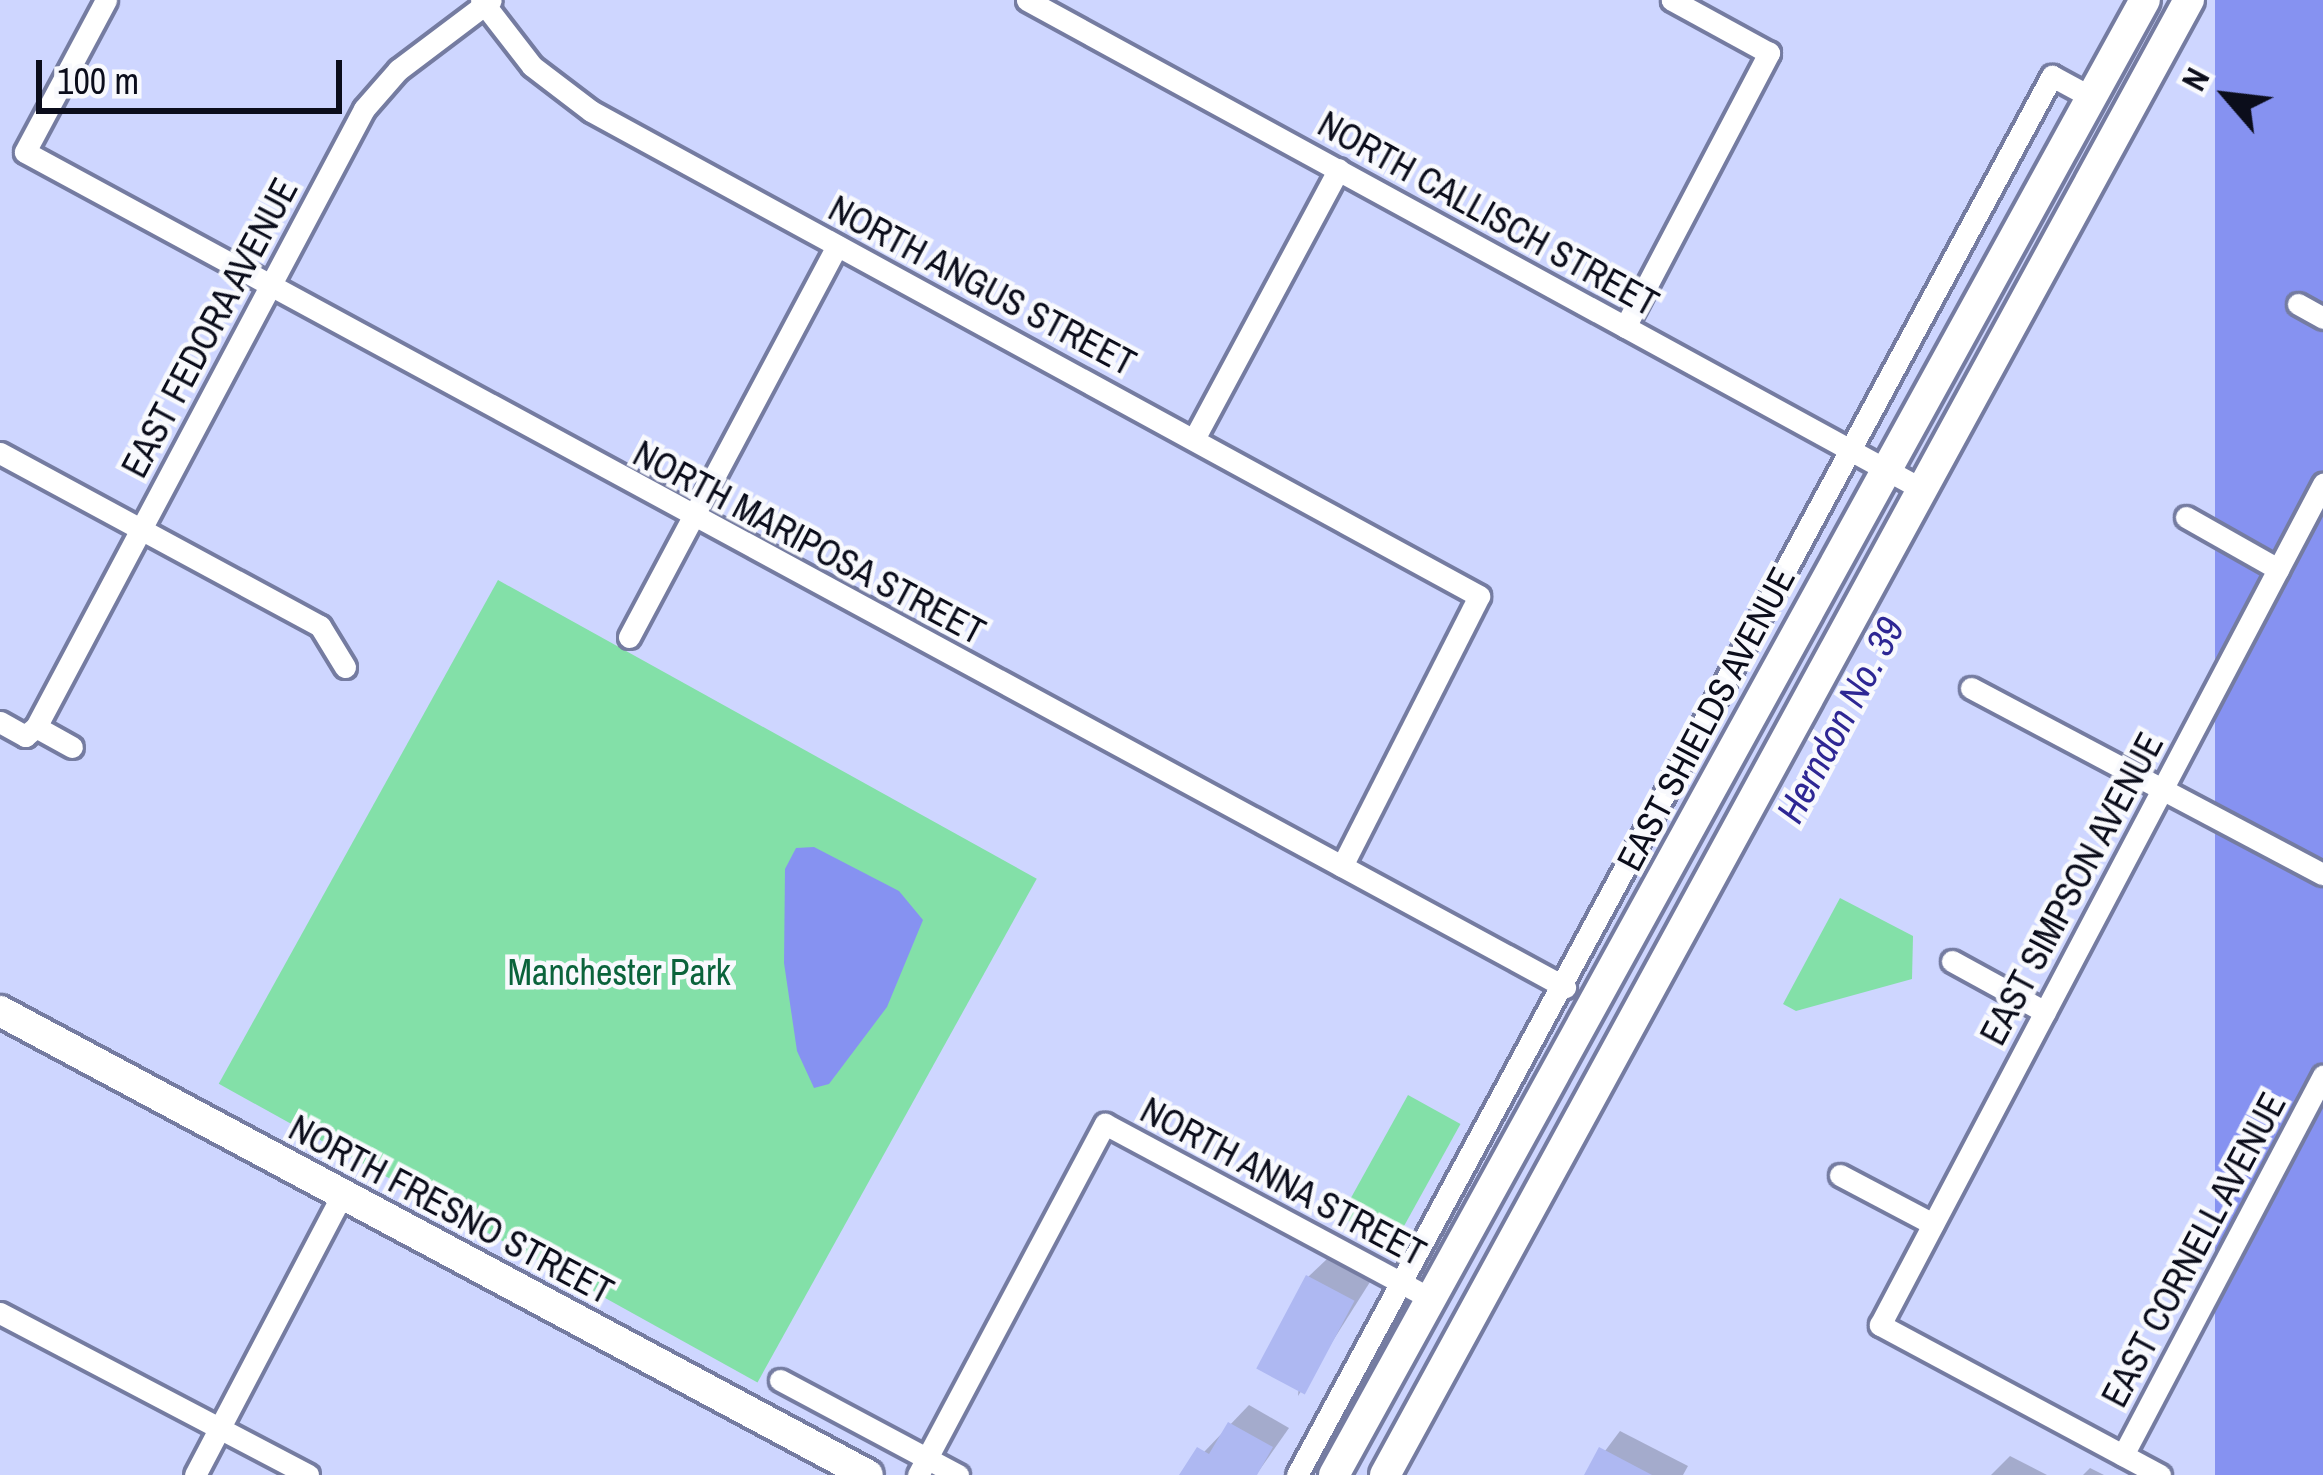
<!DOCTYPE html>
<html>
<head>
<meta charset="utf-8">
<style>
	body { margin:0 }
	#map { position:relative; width:2323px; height:1475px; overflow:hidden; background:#ced6ff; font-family:"Archivo Narrow",sans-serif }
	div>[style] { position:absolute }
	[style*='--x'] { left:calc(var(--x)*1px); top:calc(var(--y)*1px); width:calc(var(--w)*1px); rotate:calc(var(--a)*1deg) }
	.green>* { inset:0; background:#83e0a8; transform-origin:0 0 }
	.water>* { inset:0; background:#8692f1; transform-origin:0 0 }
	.shadow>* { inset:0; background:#0003 }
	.building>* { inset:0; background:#aeb8f2; transform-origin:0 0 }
	.roads { filter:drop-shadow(3px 0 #757ca1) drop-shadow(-3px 0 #757ca1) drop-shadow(0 3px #757ca1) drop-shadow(0 -3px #757ca1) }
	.street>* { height:21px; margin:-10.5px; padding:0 10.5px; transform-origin:10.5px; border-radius:10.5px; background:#fff }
	.secondary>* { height:30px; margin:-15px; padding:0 15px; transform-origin:15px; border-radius:15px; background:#fff }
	span { translate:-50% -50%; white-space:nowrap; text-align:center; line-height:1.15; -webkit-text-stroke:9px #f8f9fd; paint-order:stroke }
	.street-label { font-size:36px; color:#0b0d1b }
	.park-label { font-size:36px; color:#0a633b }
	.water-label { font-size:39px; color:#2e2794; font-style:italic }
	.north { position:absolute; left:2167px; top:36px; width:120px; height:120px; -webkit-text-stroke:9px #f8f9fd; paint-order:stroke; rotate:298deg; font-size:33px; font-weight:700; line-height:48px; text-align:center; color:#0b0d1b }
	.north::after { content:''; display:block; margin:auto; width:42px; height:54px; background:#0b0d1b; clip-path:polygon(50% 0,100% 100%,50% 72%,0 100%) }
	.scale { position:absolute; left:36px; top:60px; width:306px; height:54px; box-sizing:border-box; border:6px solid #0b0d1b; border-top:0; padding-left:15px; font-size:36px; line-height:42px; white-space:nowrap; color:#0b0d1b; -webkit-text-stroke:9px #f8f9fd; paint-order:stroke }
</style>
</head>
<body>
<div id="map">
	<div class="green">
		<i style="left:498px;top:580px;width:616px;height:576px;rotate:29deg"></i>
		<i style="clip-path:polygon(1840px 898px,1913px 936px,1912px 979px,1796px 1011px,1783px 1004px)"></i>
		<i style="left:1408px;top:1095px;width:60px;height:139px;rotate:29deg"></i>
	</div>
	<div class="water">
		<i style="left:2215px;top:0;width:108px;height:1678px"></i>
		<i style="clip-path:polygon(814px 847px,899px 891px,923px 920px,887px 1007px,829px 1084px,814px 1088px,797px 1051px,784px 963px,785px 869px,796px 848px)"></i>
	</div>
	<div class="shadow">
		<i style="clip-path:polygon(1327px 1259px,1370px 1282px,1298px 1396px,1308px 1277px)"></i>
		<i style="clip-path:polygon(1249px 1405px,1289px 1428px,1256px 1475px,1182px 1475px)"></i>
		<i style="clip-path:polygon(1620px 1431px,1688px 1466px,1683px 1475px,1587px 1475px)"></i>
		<i style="clip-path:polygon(2010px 1456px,2047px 1475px,1991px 1475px)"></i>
		<i style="clip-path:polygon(2090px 1468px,2104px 1475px,2083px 1475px)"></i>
	</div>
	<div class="building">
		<i style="left:1306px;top:1275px;width:55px;height:106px;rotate:28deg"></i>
		<i style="clip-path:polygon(1228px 1422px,1273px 1447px,1257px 1475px,1179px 1475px,1197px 1447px,1209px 1454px)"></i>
		<i style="clip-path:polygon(1599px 1447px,1652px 1475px,1584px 1475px)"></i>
	</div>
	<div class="roads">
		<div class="street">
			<i style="--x:106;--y:0;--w:172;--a:118.1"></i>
			<i style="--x:25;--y:152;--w:1752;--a:28.47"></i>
			<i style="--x:481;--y:0;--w:83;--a:52.3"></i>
			<i style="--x:532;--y:66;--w:74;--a:37.3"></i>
			<i style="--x:591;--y:111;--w:1012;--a:28.64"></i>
			<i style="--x:1479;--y:596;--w:303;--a:116.9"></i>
			<i style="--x:1027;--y:0;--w:1015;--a:28.66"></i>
			<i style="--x:2298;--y:304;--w:29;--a:29"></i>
			<i style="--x:1625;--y:327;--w:310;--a:-62.3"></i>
			<i style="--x:1769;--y:53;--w:111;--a:-151.3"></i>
			<i style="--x:1194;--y:439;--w:306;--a:-61.8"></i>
			<i style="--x:0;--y:453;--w:364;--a:28.4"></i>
			<i style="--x:320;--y:626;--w:48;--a:58.6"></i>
			<i style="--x:2186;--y:517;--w:106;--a:29.5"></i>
			<i style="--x:629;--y:637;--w:443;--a:-62"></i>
			<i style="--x:1971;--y:688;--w:398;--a:27.9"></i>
			<i style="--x:0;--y:722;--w:29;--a:29"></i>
			<i style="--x:25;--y:736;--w:14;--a:-39"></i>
			<i style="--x:36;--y:727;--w:41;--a:29.1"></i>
			<i style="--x:36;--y:727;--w:700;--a:-62.04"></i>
			<i style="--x:364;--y:109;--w:52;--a:-48.9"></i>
			<i style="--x:398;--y:70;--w:116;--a:-37"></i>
			<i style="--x:1952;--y:961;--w:106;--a:28.7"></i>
			<i style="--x:1840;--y:1175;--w:105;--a:27.8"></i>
			<i style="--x:0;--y:1313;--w:348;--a:27.7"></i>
			<i style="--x:780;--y:1380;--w:202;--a:28.1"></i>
			<i style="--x:2123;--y:1455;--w:429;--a:-62.2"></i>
			<i style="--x:195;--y:1475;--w:314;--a:-62.3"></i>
			<i style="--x:918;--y:1475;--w:398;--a:-62"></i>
			<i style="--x:1105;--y:1124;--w:369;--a:28.2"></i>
			<i style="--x:1297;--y:1475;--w:1590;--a:-61.65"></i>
			<i style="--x:2052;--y:76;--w:42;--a:28.4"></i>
			<i style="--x:2160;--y:1475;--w:318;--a:-151.8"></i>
			<i style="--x:1880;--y:1325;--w:951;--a:-62.22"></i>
		</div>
		<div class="secondary">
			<i style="--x:0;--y:1011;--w:984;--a:28.13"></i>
			<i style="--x:1334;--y:1475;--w:1683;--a:-61.2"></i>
			<i style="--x:1385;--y:1475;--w:1680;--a:-61.41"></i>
		</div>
	</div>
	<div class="street-label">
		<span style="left:1488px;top:214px;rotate:29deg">NORTH CALLISCH STREET</span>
		<span style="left:982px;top:286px;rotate:28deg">NORTH ANGUS STREET</span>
		<span style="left:210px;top:328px;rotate:-62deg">EAST FEDORA AVENUE</span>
		<span style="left:809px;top:543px;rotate:28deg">NORTH MARIPOSA STREET</span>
		<span style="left:1706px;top:719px;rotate:-62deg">EAST SHIELDS AVENUE</span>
		<span style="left:2072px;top:889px;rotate:-62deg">EAST SIMPSON AVENUE</span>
		<span style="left:1283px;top:1182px;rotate:28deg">NORTH ANNA STREET</span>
		<span style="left:451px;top:1210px;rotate:28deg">NORTH FRESNO STREET</span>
		<span style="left:2194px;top:1250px;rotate:-62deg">EAST CORNELL AVENUE</span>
	</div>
	<div class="park-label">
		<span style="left:619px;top:973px">Manchester Park</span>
	</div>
	<div class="water-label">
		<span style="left:1840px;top:720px;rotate:-62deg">Herndon No. 39</span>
	</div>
	<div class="north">N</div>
	<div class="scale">100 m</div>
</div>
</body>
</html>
